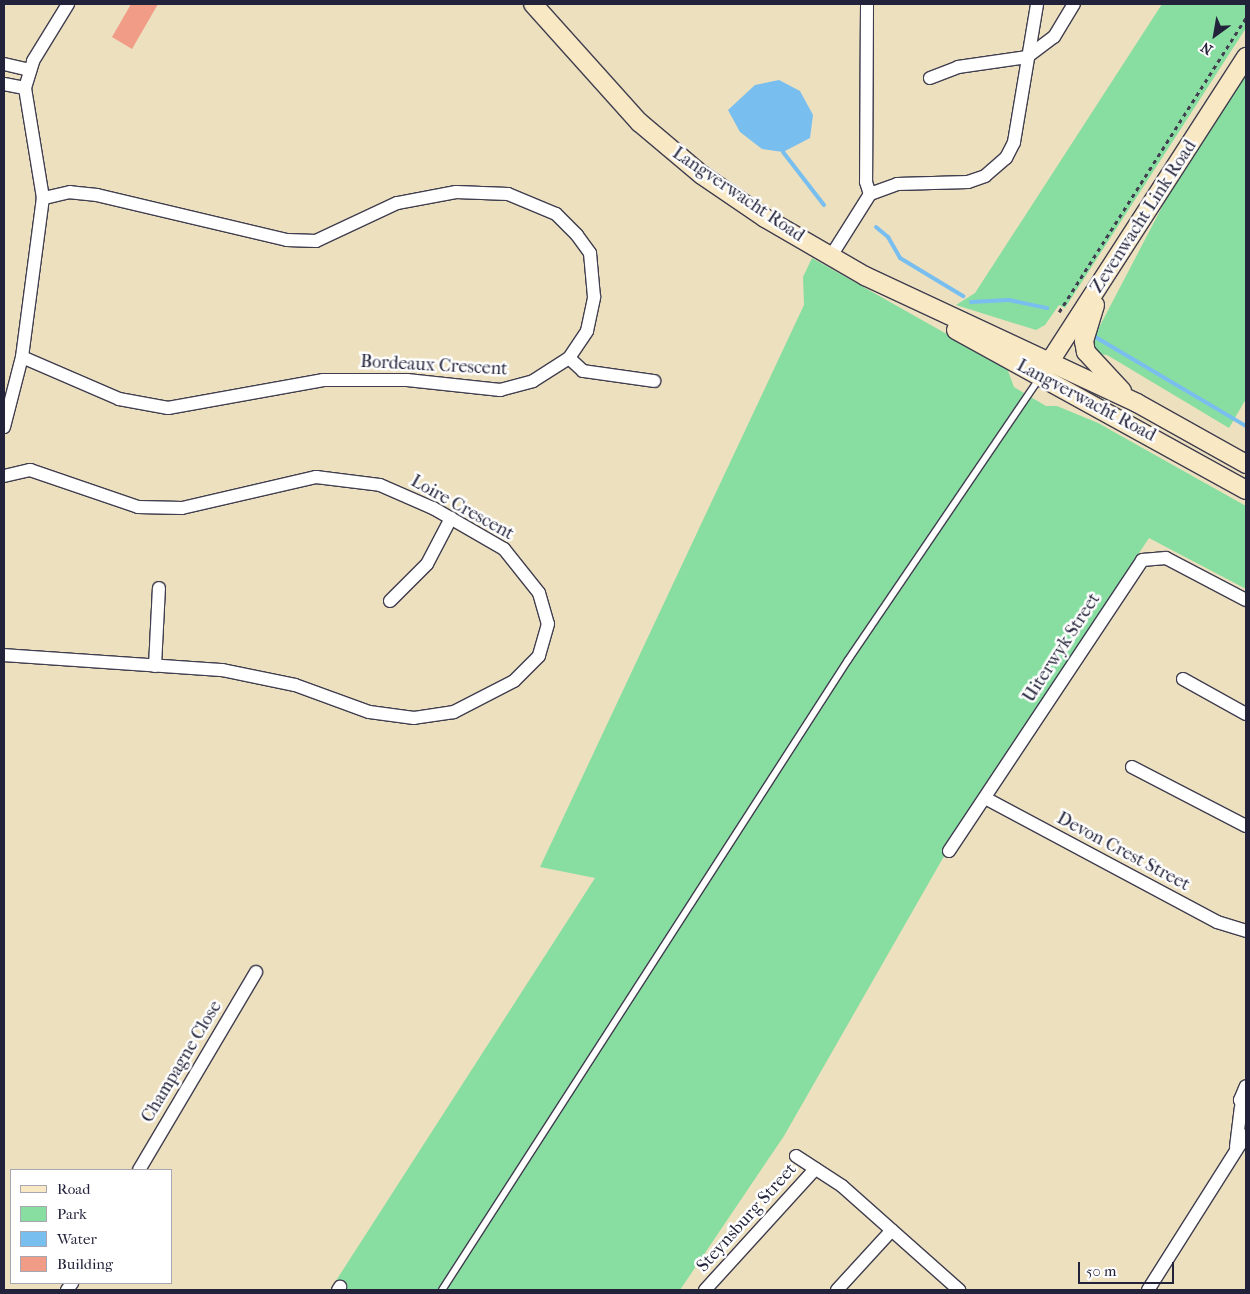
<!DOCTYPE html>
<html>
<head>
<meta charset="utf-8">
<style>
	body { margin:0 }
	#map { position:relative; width:1250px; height:1294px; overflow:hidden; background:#ede0bf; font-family:"IM FELL French Canon",serif }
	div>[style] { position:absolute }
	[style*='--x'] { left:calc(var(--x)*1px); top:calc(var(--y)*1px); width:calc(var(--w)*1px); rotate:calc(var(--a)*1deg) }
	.green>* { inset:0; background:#88dea1 }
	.water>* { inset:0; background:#78beef }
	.stream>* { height:4px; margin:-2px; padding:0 2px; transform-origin:2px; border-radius:2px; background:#78beef }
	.building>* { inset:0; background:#f09c87 }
	.path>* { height:2.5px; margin-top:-1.25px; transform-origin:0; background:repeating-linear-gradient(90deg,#403e4f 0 4px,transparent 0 8px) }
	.roads { filter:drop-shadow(1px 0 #403e4f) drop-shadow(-1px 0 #403e4f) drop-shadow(0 1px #403e4f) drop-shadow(0 -1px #403e4f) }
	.lane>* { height:6px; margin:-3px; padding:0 3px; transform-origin:3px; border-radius:3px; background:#fff }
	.street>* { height:12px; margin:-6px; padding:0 6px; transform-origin:6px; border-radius:6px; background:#fff }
	.secondary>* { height:18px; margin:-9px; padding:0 9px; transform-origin:9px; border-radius:9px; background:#f8e8c3 }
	span { translate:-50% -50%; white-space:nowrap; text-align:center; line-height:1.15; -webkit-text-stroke:5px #fff; paint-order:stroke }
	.street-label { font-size:18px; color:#22223b }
	.frame { position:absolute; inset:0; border:5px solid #22223b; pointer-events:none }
	.legend { position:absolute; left:10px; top:1169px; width:162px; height:115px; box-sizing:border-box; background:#fff; border:1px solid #a7a7b1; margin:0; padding:6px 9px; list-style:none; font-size:15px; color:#22223b }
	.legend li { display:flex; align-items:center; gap:10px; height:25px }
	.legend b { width:25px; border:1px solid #a7a7b1 }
	.north { position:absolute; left:1190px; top:10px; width:50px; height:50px; -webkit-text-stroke:4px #fff; paint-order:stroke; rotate:212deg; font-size:14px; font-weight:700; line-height:20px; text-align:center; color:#22223b }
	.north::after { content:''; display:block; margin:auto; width:18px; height:22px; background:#22223b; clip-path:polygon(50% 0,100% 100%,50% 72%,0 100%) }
	.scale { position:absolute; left:1078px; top:1262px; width:96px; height:22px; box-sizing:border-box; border:2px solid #22223b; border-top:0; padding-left:6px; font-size:15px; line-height:18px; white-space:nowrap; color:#22223b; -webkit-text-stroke:4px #fff; paint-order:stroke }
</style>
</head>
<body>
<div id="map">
	<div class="green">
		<i style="clip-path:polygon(1162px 4px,1246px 4px,1246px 28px,1065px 308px,1059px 305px,1045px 325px,1036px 330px,956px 305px,975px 293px)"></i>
		<i style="clip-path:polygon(1246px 72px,1246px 399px,1229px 428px,1107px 355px,1095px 354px,1092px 341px,1175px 182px)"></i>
		<i style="clip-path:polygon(812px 258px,1007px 368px,1014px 387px,1046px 406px,1057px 406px,1098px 423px,1246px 506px,1246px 589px,1149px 538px,944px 848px,947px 851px,784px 1136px,680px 1290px,330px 1290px,595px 878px,540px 867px,804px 305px,803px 277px)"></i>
	</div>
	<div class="water">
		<i style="clip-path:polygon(779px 80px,800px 91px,813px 115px,810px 138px,783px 152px,762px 149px,740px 132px,728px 110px,755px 85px)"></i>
	</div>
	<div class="stream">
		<i style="--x:783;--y:152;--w:67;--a:52.3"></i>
		<i style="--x:876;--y:227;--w:16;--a:40"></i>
		<i style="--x:888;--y:237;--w:24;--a:60"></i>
		<i style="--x:900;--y:258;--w:74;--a:31.1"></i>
		<i style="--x:971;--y:302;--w:38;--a:-3"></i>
		<i style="--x:1009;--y:300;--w:39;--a:12"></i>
		<i style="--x:1092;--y:335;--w:179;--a:30.6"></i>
	</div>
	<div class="building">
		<i style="clip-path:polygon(131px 4px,158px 4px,132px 49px,112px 37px)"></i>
	</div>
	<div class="path">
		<i style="--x:1059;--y:312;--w:349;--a:-57.6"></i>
	</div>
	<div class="roads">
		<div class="lane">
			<i style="--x:442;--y:1290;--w:749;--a:-57.2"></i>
			<i style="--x:848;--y:660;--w:342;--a:-55.8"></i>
		</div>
		<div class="street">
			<i style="--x:867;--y:4;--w:178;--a:90.3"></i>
			<i style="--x:866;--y:182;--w:13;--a:72"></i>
			<i style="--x:4;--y:64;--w:27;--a:13"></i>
			<i style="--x:930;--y:78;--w:30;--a:-21"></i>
			<i style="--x:958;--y:67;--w:70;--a:-8.2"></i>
			<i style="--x:1027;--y:57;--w:34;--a:-37"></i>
			<i style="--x:1054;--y:37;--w:39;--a:-59"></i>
			<i style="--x:4;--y:84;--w:21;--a:11"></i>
			<i style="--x:831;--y:256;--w:73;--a:-57.8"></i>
			<i style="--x:870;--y:194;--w:29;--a:-20"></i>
			<i style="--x:897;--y:184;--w:71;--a:-1.6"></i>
			<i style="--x:968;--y:182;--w:18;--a:-19"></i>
			<i style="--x:985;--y:176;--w:28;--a:-41"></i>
			<i style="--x:1006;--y:158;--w:18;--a:-63"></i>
			<i style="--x:1014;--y:142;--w:140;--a:-80.5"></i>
			<i style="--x:22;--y:357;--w:106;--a:23.4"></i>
			<i style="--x:119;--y:399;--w:50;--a:10.4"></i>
			<i style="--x:168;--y:408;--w:158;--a:-10.2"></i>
			<i style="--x:323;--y:380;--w:84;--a:0"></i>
			<i style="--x:407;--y:380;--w:94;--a:6.1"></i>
			<i style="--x:500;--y:390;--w:34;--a:-15"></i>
			<i style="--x:533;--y:381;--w:43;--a:-32.6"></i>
			<i style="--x:569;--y:358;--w:32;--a:-56"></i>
			<i style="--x:587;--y:331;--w:35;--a:-78"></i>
			<i style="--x:594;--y:297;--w:44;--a:-95.2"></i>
			<i style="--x:590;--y:253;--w:22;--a:-126"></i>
			<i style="--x:577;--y:235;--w:30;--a:-135"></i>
			<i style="--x:556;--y:214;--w:52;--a:-157.4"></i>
			<i style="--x:508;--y:194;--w:52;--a:-177.8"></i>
			<i style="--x:456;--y:192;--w:60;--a:169.4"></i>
			<i style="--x:397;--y:203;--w:89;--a:154.9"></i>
			<i style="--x:316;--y:241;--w:29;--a:-178"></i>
			<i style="--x:287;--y:240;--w:195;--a:-166.7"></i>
			<i style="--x:97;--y:195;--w:27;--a:-174"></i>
			<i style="--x:70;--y:192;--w:28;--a:167"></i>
			<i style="--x:569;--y:358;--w:19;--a:43"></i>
			<i style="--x:583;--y:371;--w:72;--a:8"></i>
			<i style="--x:4;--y:427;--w:72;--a:-75.6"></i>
			<i style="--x:22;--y:357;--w:160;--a:-82.5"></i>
			<i style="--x:43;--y:198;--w:111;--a:-99.3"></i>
			<i style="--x:25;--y:88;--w:28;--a:-73"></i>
			<i style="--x:33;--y:61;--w:67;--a:-58.4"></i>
			<i style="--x:4;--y:476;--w:27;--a:-13"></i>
			<i style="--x:30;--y:470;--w:114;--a:18.9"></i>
			<i style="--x:138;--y:507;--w:44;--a:1.3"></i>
			<i style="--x:182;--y:508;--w:138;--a:-13"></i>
			<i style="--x:316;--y:477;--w:64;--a:7.1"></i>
			<i style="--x:380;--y:485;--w:58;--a:23.5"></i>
			<i style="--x:433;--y:508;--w:82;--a:30"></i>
			<i style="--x:504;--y:549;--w:56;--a:51.5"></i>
			<i style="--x:539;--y:593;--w:32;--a:74"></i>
			<i style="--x:548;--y:624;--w:33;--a:106"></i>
			<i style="--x:539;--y:656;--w:35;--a:135"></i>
			<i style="--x:514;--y:681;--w:68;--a:152.7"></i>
			<i style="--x:454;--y:712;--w:40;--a:171.5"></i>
			<i style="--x:414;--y:718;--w:45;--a:-172.4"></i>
			<i style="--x:369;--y:712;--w:79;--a:-160"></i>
			<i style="--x:295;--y:685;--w:75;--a:-168.4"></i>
			<i style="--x:222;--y:670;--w:219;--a:-176.1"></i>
			<i style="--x:390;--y:601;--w:52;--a:-45"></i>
			<i style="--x:427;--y:564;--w:52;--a:-62.4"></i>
			<i style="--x:155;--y:666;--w:78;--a:-87.1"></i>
			<i style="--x:1183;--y:679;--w:72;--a:29.1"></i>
			<i style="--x:1132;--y:767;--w:128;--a:27.4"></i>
			<i style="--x:985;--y:798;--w:263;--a:28.1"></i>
			<i style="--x:1217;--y:922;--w:30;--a:17"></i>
			<i style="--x:949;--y:851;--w:349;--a:-56.4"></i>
			<i style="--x:1142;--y:560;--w:24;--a:-5"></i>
			<i style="--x:1166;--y:558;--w:90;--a:27.7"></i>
			<i style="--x:1245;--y:1113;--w:14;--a:-111"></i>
			<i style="--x:1240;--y:1100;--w:15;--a:-67"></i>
			<i style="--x:1236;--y:1147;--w:39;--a:-83"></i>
			<i style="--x:796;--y:1156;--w:55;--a:33.1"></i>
			<i style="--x:842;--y:1186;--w:157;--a:41.6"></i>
			<i style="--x:139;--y:1170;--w:230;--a:-59.4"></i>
			<i style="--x:67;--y:1290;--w:9;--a:-54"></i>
			<i style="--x:338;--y:1290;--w:4;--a:-56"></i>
			<i style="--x:705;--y:1290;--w:164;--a:-47.7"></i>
			<i style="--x:837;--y:1290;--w:81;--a:-47.5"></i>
			<i style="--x:1148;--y:1290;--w:183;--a:-57.7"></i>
		</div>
		<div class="secondary">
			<i style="--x:533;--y:4;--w:159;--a:48.1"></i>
			<i style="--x:639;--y:122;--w:82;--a:40.1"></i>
			<i style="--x:702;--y:175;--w:76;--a:34.3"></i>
			<i style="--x:765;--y:218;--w:116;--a:30.1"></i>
			<i style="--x:865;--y:276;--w:300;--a:25"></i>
			<i style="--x:1137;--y:403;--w:125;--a:29.2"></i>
			<i style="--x:1095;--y:305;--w:38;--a:107"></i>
			<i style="--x:1084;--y:341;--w:11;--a:80"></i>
			<i style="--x:1086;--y:352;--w:53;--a:47.3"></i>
			<i style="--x:956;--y:330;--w:331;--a:28.9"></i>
			<i style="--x:1043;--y:372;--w:375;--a:-57.2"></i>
		</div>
	</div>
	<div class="street-label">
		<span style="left:738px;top:195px;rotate:34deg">Langverwacht Road</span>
		<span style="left:1144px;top:217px;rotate:-57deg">Zevenwacht Link Road</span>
		<span style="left:434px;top:366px;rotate:3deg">Bordeaux Crescent</span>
		<span style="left:1086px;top:401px;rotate:28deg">Langverwacht Road</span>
		<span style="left:462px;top:508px;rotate:29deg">Loire Crescent</span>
		<span style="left:1062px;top:648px;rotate:-57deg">Uiterwyk Street</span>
		<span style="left:1123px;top:852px;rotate:28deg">Devon Crest Street</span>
		<span style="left:182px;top:1062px;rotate:-59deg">Champagne Close</span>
		<span style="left:747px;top:1218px;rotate:-48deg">Steynsburg Street</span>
	</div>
	<div class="frame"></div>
	<ul class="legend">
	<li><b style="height:6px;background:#f8e8c3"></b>Road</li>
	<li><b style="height:14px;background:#88dea1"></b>Park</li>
	<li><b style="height:14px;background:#78beef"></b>Water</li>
	<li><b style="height:14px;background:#f09c87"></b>Building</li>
	</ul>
	<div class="north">N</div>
	<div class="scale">50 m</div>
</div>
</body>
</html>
